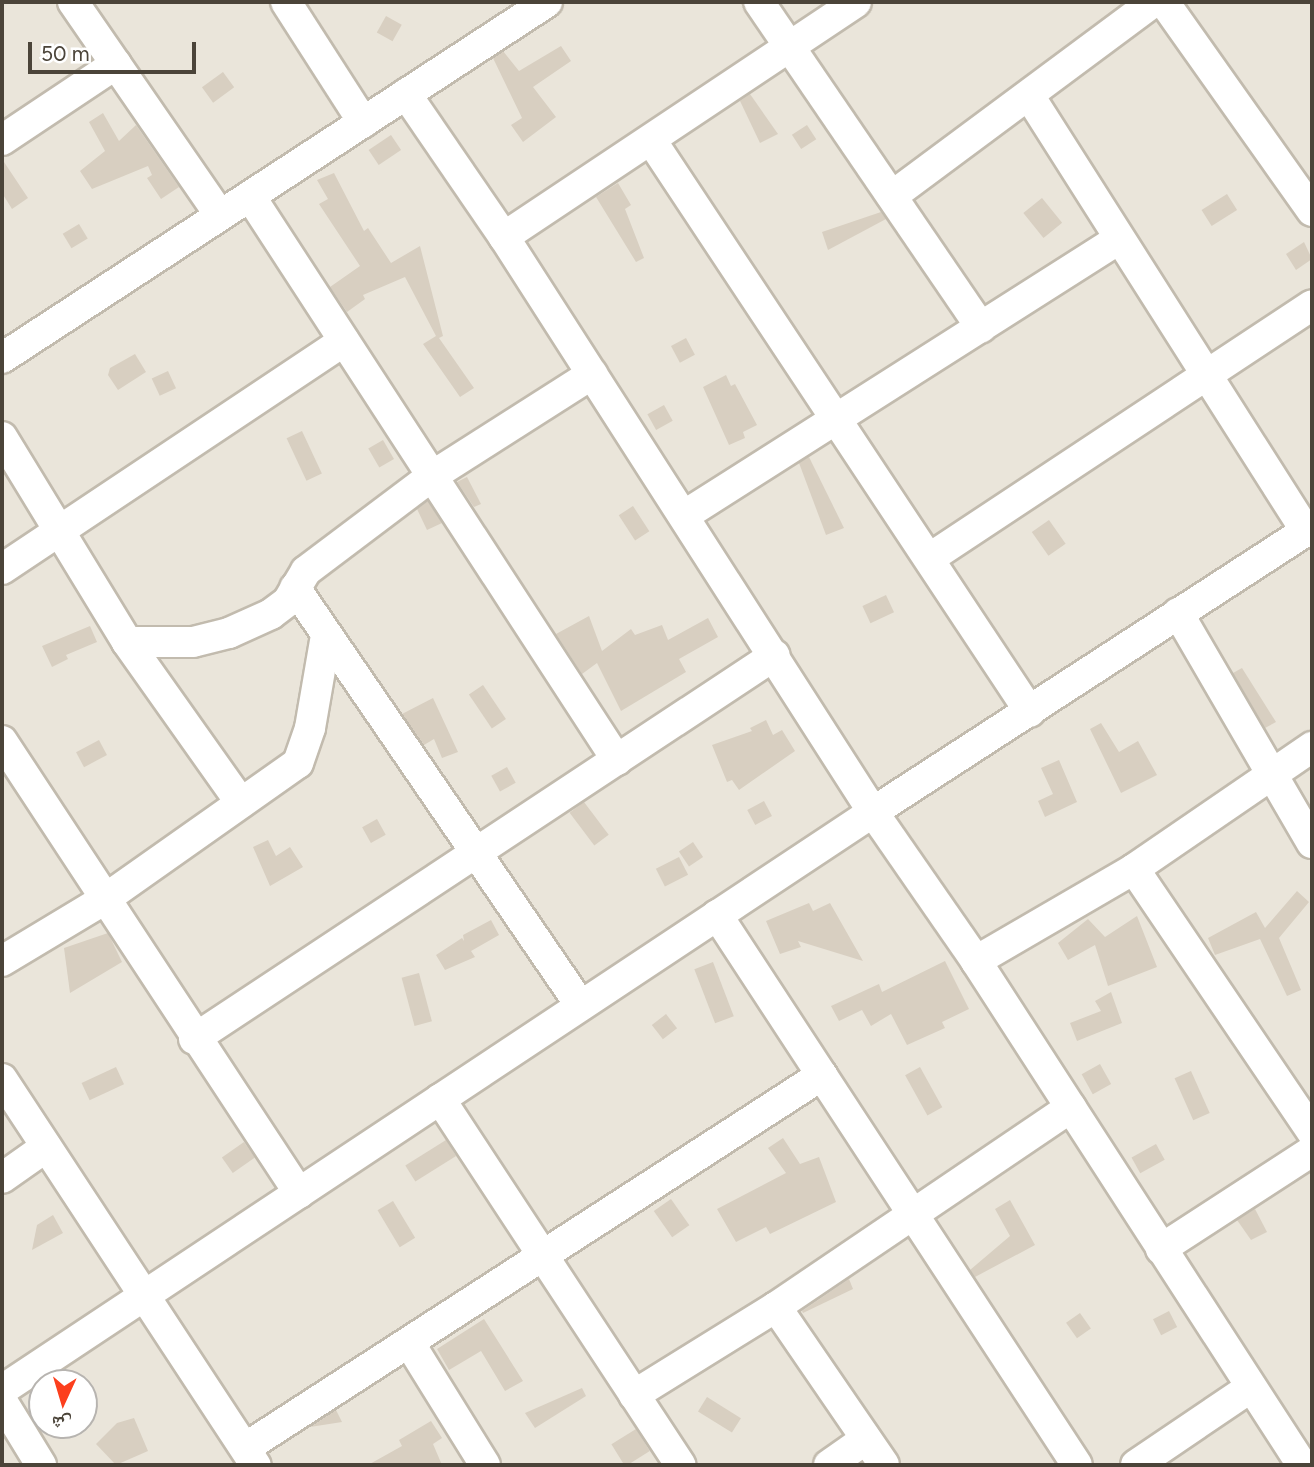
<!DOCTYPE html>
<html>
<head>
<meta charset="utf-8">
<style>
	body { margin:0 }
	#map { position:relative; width:1314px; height:1467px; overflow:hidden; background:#f6f3ec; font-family:Figtree,"Noto Naskh Arabic",sans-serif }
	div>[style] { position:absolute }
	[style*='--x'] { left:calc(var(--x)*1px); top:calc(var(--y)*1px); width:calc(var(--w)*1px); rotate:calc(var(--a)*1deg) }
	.residential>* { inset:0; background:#eae5da }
	.building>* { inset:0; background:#d8cfc1; transform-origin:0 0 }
	.roads { filter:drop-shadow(2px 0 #c2bbae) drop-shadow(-2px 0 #c2bbae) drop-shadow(0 2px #c2bbae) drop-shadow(0 -2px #c2bbae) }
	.minor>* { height:30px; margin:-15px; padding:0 15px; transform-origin:15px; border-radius:15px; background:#fff }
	span { translate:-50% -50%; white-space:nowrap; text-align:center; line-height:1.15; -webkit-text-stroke:5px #fff; paint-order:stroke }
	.frame { position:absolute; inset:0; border:4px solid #4b4439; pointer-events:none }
	.north { position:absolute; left:28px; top:1369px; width:70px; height:70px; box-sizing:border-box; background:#fff; border:2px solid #b7b4b0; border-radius:50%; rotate:184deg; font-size:19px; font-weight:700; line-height:28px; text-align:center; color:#4b4439 }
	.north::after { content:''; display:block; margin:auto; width:24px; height:32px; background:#fc3f1d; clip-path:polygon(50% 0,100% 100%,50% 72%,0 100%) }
	.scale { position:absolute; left:28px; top:42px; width:168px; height:32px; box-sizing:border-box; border:4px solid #4b4439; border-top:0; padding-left:9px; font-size:21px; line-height:24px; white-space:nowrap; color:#4b4439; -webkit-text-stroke:5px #fff; paint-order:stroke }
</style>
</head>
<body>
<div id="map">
	<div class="residential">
		<i style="clip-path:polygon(evenodd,2px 2px,1312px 2px,1312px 1465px,2px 1465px,2px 2px,42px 1383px,84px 1383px,84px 1425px,42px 1425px,42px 1383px)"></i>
	</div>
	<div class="building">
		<i style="left:386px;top:16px;width:18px;height:19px;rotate:29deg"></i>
		<i style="clip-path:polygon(561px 46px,571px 61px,533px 87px,556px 117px,523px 142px,511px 125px,522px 118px,493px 58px,503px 51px,519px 71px)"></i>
		<i style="left:223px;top:72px;width:19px;height:26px;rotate:54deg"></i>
		<i style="clip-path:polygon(750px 94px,778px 134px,760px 143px,740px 101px)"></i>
		<i style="clip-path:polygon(103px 113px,119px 141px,136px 125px,179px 187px,161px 199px,147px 178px,152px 175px,148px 166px,92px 189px,80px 171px,105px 151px,89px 122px)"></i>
		<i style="left:807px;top:125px;width:17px;height:18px;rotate:57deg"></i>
		<i style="left:391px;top:135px;width:18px;height:27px;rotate:56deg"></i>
		<i style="clip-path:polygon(2px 159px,28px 198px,12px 209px,2px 193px)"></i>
		<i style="clip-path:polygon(334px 173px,364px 231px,368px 228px,391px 263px,420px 246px,443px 336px,439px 338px,474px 388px,460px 397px,423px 344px,436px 336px,405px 277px,363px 295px,365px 299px,347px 312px,330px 287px,360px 266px,319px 204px,328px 199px,317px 180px)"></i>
		<i style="clip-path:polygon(618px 183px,631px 205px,625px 209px,644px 258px,636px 262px,596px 197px)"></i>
		<i style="left:1227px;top:194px;width:19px;height:30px;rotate:58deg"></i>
		<i style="left:1042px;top:198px;width:32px;height:24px;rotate:51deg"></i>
		<i style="clip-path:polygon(881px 212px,886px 219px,828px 250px,822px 232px)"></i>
		<i style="left:79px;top:224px;width:17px;height:19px;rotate:59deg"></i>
		<i style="clip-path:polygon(1304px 242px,1312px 259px,1296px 270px,1286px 254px)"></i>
		<i style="left:686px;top:338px;width:19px;height:17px;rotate:62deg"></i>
		<i style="clip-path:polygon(135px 354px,146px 372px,118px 390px,108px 375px,110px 368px)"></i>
		<i style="left:168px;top:371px;width:19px;height:18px;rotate:65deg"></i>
		<i style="clip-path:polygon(726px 375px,731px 386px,735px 384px,757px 425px,743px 432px,745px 438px,729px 445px,703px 387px)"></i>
		<i style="left:664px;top:405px;width:18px;height:19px;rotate:61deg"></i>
		<i style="left:302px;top:431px;width:47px;height:17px;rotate:65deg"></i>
		<i style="left:383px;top:440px;width:22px;height:17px;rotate:60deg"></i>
		<i style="clip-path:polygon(809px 457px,844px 528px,826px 535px,799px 463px)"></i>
		<i style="clip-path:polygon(467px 477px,481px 504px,474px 507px,457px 482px)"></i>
		<i style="clip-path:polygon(428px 501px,442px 523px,427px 530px,417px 509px)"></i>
		<i style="left:633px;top:506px;width:30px;height:17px;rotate:57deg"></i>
		<i style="left:1049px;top:520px;width:29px;height:21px;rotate:55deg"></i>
		<i style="left:886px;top:595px;width:19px;height:26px;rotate:65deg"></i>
		<i style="clip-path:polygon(589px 616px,602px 651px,631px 629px,635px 635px,662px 625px,668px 640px,708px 618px,718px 637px,679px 659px,686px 672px,621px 711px,597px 663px,582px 674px,556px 634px)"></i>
		<i style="clip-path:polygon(90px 626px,97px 642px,66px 655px,68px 659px,52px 667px,42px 646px)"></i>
		<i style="clip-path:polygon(1242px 668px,1276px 722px,1265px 728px,1233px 673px)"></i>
		<i style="left:483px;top:685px;width:41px;height:17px;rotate:56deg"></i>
		<i style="clip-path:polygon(433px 698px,458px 752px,442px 758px,434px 739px,424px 745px,402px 714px)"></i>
		<i style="clip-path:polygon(766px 720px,773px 735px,782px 730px,795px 751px,739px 790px,732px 780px,727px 782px,712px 745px,752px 731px,750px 728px)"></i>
		<i style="clip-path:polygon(1101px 723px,1119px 752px,1138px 741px,1157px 775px,1121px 793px,1090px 729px)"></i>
		<i style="left:99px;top:740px;width:17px;height:26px;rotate:62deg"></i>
		<i style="clip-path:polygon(1059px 760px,1077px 802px,1045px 817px,1038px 801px,1053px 794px,1041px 768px)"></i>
		<i style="left:507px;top:767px;width:18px;height:18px;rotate:61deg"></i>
		<i style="left:764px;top:801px;width:17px;height:19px;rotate:62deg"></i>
		<i style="left:584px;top:802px;width:41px;height:18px;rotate:53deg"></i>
		<i style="left:377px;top:819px;width:18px;height:17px;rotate:61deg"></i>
		<i style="clip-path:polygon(268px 840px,276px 856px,290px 847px,303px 867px,270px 886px,253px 847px)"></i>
		<i style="left:693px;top:842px;width:18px;height:17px;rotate:56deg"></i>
		<i style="left:679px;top:857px;width:20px;height:26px;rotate:63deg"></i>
		<i style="clip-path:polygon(1297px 891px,1309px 902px,1279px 938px,1301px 990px,1287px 996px,1260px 939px,1215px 955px,1208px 938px,1256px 912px,1265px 928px)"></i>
		<i style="clip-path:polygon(809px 903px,813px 911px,830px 903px,863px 961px,798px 941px,801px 947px,780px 954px,766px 921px)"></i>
		<i style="clip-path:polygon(1137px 916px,1157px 967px,1108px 986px,1095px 945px,1068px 960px,1058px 943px,1088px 919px,1105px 937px)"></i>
		<i style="clip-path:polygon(491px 920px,499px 935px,471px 951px,475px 957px,445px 970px,436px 955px,462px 938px,464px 941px,463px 935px)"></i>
		<i style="clip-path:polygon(108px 933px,122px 962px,70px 993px,64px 948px)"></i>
		<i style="clip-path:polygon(945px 961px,969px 1009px,942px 1022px,945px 1028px,907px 1045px,891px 1014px,871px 1026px,862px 1010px,839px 1021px,831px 1006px,879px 984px,882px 992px)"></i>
		<i style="left:713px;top:962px;width:58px;height:20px;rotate:69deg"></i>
		<i style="left:419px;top:973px;width:50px;height:18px;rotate:75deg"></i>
		<i style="clip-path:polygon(1111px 992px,1122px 1023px,1077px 1041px,1070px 1023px,1101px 1011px,1095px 1001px)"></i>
		<i style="left:666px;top:1014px;width:18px;height:18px;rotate:52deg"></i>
		<i style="left:1100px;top:1064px;width:23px;height:21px;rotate:61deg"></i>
		<i style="left:116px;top:1067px;width:19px;height:38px;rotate:65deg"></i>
		<i style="left:920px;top:1067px;width:46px;height:17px;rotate:61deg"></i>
		<i style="left:1191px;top:1071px;width:46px;height:18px;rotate:66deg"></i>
		<i style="clip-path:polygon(783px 1138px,800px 1164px,819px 1157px,836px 1202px,770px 1234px,766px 1227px,736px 1242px,717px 1209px,786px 1173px,768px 1148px)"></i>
		<i style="left:446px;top:1140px;width:19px;height:48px;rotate:58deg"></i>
		<i style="left:244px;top:1142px;width:19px;height:27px;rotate:55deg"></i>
		<i style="left:1156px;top:1144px;width:18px;height:28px;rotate:61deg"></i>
		<i style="left:671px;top:1199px;width:32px;height:21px;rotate:55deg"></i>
		<i style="clip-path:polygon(1010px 1200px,1035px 1245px,975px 1277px,970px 1270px,1010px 1236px,995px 1209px)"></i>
		<i style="left:393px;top:1201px;width:43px;height:18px;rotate:59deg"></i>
		<i style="clip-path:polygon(1255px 1209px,1267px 1232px,1251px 1240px,1237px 1220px)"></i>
		<i style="clip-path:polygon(53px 1215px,63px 1233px,32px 1250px,37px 1225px)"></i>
		<i style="clip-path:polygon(849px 1279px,853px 1289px,803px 1313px,802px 1311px)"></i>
		<i style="left:1169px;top:1311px;width:18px;height:18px;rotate:63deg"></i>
		<i style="left:1080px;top:1313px;width:19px;height:17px;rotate:55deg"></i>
		<i style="clip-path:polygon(484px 1319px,523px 1381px,505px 1391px,481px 1351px,449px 1370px,437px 1349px)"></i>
		<i style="clip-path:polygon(582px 1388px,586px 1396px,535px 1428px,525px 1413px)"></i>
		<i style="left:707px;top:1397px;width:40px;height:17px;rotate:32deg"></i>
		<i style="clip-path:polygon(336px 1410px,342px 1422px,310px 1427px)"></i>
		<i style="clip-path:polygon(134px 1418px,148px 1451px,116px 1465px,96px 1444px,117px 1423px)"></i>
		<i style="clip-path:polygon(431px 1421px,442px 1438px,433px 1444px,442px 1465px,368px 1465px,402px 1446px,399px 1440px)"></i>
		<i style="left:636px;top:1429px;width:26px;height:29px;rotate:58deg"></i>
	</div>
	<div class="roads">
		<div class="minor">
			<i style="--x:73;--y:2;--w:259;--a:55.4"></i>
			<i style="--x:286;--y:2;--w:143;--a:57.3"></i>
			<i style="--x:759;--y:2;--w:394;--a:55.7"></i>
			<i style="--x:1164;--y:2;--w:256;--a:54.7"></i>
			<i style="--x:406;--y:94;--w:173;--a:55.6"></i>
			<i style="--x:504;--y:237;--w:683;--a:57.31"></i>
			<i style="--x:873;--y:812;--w:181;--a:55.3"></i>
			<i style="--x:976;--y:961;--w:600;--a:57.1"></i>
			<i style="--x:1030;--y:97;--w:514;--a:57.55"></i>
			<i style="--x:2;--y:140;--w:137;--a:-33.7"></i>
			<i style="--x:651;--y:140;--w:686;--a:56.47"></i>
			<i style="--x:250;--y:196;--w:673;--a:56.95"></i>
			<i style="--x:892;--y:196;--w:325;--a:-36.6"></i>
			<i style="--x:504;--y:237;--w:423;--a:-33.7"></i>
			<i style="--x:2;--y:358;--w:651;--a:-33.15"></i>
			<i style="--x:2;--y:437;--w:240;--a:58.6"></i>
			<i style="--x:127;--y:642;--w:197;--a:54.7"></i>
			<i style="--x:685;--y:515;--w:514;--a:-32.45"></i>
			<i style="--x:930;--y:558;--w:458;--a:-33.5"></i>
			<i style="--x:2;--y:569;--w:411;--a:-33.7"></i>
			<i style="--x:295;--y:588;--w:506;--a:55.62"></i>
			<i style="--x:1178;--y:613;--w:266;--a:59.8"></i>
			<i style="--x:127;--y:642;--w:66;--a:0"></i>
			<i style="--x:193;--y:642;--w:37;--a:-14"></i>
			<i style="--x:229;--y:633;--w:46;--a:-24.3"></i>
			<i style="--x:271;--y:614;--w:21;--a:-37"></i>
			<i style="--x:288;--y:601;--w:35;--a:-59"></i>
			<i style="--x:306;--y:571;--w:158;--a:-37"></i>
			<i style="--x:432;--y:476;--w:190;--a:-32.5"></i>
			<i style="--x:2;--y:741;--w:541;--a:56.69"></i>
			<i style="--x:1134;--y:869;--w:318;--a:55.9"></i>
			<i style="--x:717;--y:915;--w:657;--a:56.79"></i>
			<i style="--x:2;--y:961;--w:120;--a:-31"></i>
			<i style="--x:105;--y:899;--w:236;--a:-35.2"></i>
			<i style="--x:298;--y:763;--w:37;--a:-71"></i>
			<i style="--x:310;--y:728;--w:94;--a:-80.2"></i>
			<i style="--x:976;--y:961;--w:183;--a:-30.2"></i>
			<i style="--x:1134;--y:869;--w:216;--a:-34.4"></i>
			<i style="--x:194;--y:1039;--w:696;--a:-33.46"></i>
			<i style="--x:2;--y:1079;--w:462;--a:56.7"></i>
			<i style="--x:440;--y:1099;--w:438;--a:56.7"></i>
			<i style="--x:2;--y:1178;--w:54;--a:-35.2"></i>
			<i style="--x:1161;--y:1249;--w:180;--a:-33"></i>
			<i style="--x:776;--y:1307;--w:191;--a:55.6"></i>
			<i style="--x:410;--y:1344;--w:142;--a:58.2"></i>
			<i style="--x:2;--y:1390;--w:1045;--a:-33.57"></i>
			<i style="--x:873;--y:812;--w:523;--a:-32.99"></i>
			<i style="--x:634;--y:1395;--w:167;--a:-31.8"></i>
			<i style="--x:776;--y:1307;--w:356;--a:-34.1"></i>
			<i style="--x:2;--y:1401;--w:75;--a:58.6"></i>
			<i style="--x:245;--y:1448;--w:687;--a:-32.88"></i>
			<i style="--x:829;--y:1465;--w:45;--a:-35.1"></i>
			<i style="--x:1136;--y:1465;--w:139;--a:-34.1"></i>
		</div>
	</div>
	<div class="frame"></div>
	<div class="north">ش</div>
	<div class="scale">50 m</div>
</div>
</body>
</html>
